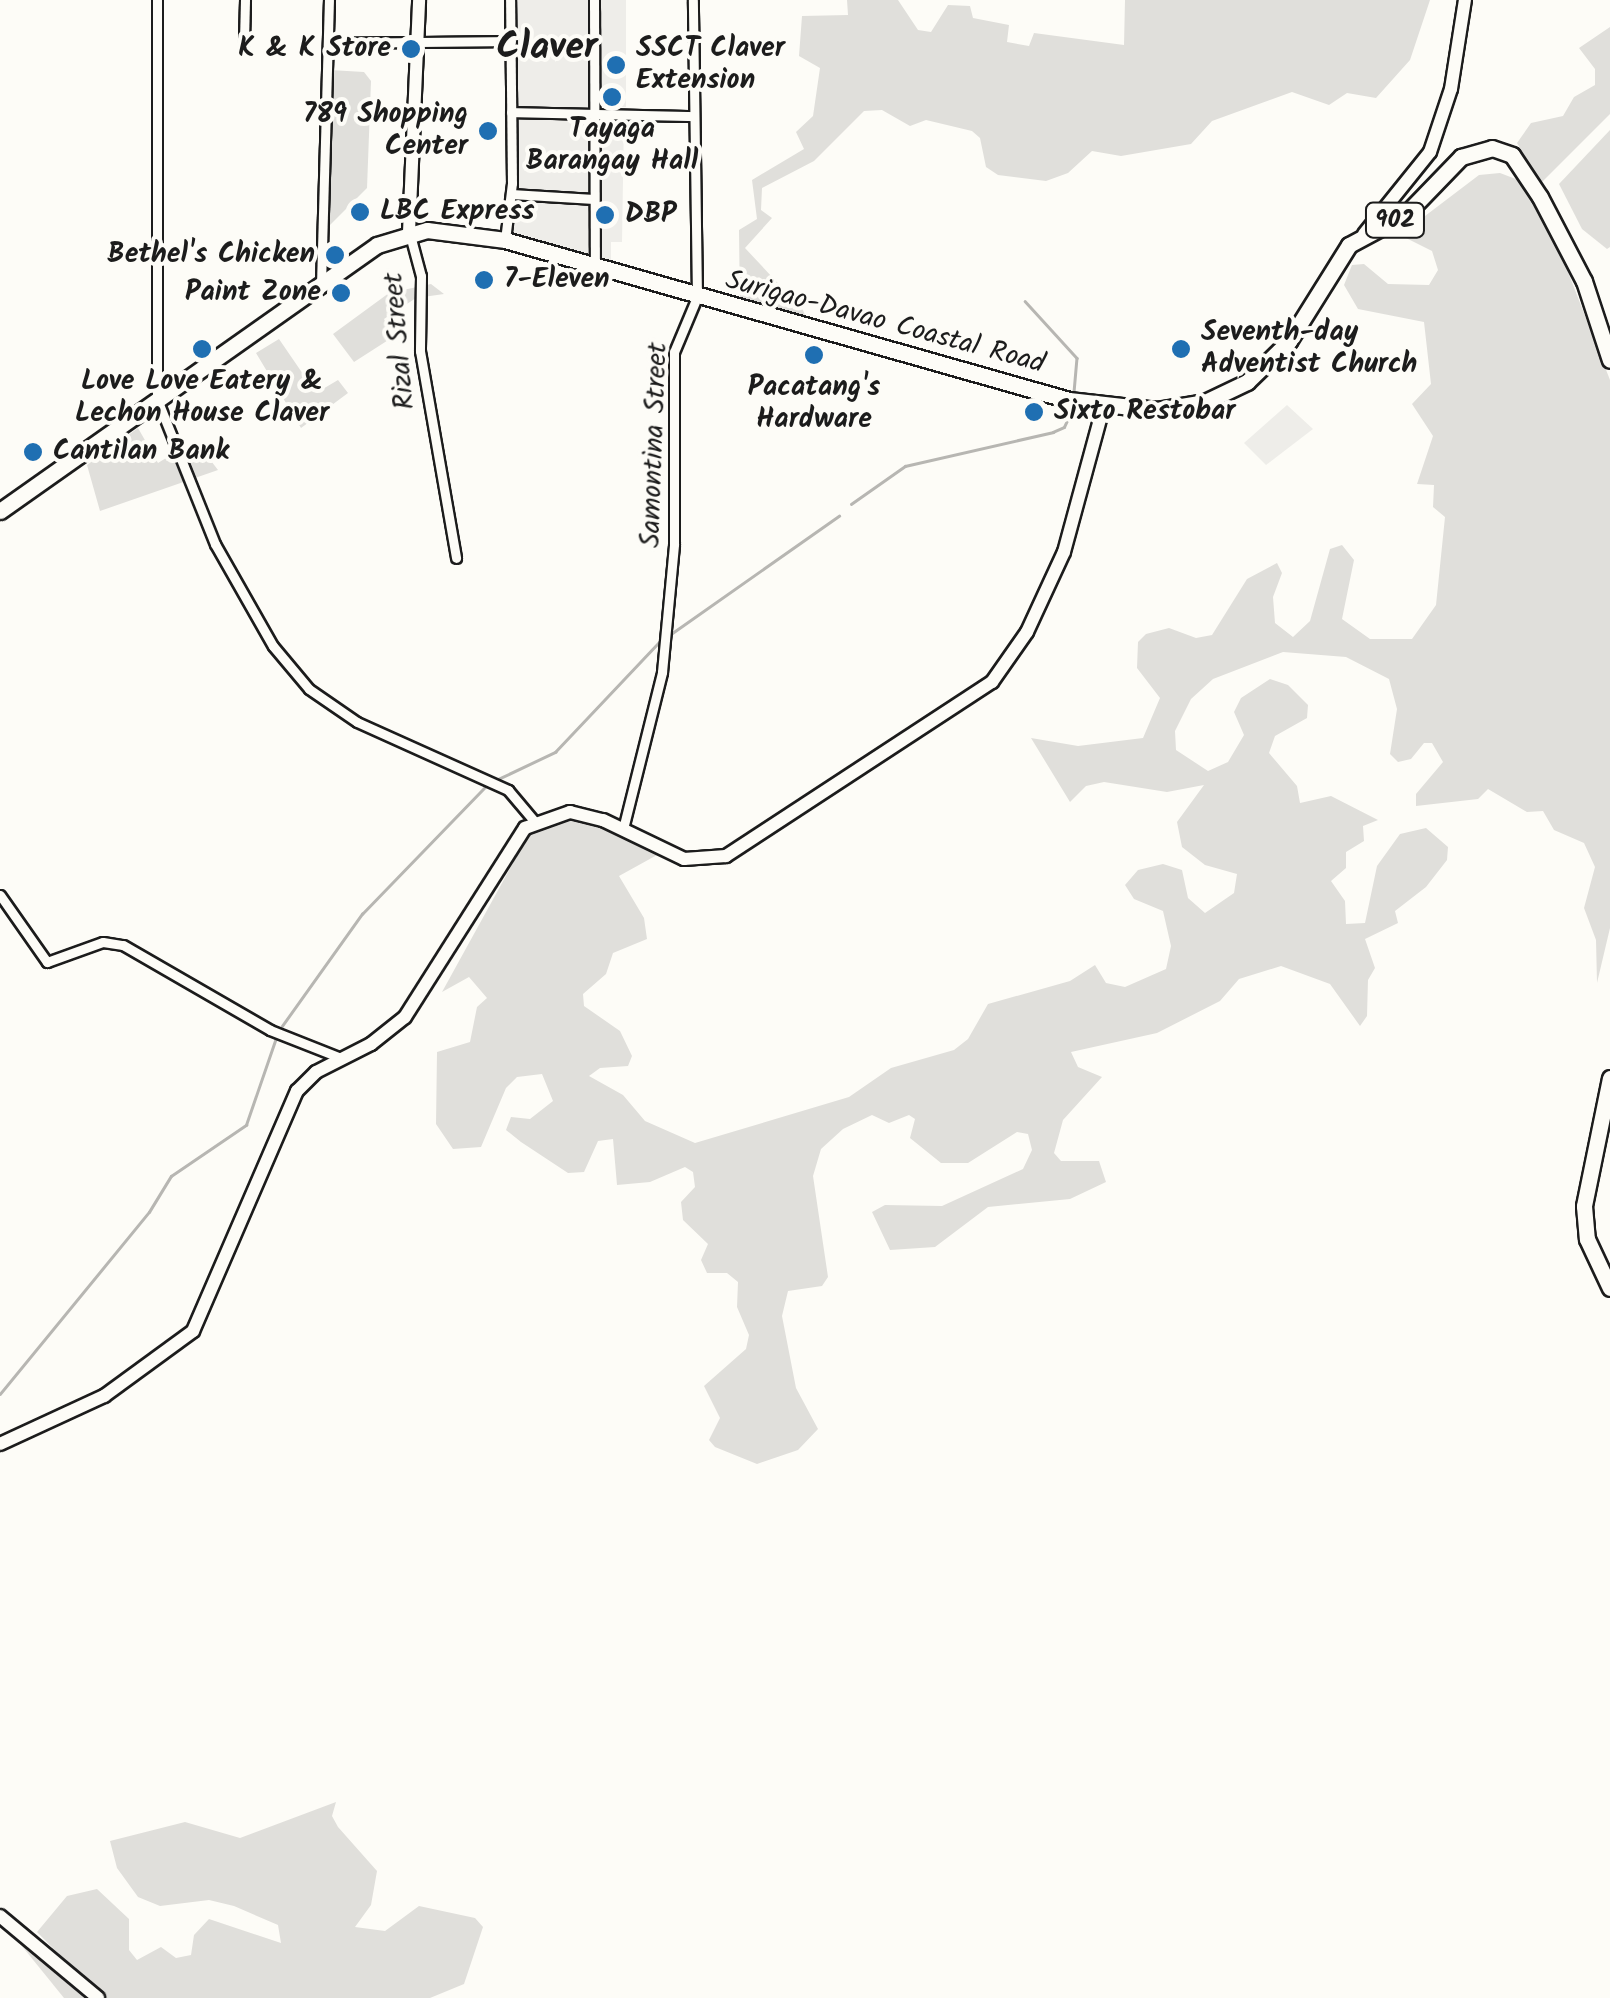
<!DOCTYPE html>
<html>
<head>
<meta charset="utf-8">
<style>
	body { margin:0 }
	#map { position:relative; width:1610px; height:1998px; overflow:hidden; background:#fdfcf7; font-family:Kalam,sans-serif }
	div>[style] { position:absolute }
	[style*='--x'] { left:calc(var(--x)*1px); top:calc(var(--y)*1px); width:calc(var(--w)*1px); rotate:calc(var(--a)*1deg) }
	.built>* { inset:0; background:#eeede9; transform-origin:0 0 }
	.green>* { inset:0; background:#e0dfdb }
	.stream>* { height:2.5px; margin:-1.25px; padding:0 1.25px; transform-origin:1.25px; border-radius:1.25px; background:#b7b6b2 }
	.roads { filter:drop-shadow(2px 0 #1c1c1c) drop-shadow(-2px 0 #1c1c1c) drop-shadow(0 2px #1c1c1c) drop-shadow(0 -2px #1c1c1c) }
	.street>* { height:9px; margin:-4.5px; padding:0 4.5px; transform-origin:4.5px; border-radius:4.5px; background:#fdfcf7 }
	.secondary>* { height:12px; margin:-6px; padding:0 6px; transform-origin:6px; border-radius:6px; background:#fdfcf7 }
	.highway>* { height:15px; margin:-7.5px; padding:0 7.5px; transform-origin:7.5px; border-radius:7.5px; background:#fdfcf7 }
	.dots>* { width:28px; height:28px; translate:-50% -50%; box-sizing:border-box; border:5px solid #fdfcf7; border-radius:50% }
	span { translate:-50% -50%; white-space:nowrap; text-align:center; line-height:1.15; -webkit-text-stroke:8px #fdfcf7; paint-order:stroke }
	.shield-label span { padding:2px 8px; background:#fdfcf7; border:2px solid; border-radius:8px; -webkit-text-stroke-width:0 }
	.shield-label { font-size:25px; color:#1c1c1c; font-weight:700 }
	.poi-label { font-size:28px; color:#1c1c1c; font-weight:700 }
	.right { translate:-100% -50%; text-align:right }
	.left { translate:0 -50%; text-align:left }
	.street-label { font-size:28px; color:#1c1c1c }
	.district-label { font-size:38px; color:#1c1c1c; font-weight:700 }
</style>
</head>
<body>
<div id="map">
	<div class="built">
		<i style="left:514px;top:0;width:112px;height:107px"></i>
		<i style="clip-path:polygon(517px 117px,624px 119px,622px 242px,611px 242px,611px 266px,508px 237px,517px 191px)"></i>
		<i style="clip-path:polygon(1287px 405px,1313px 429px,1266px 465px,1244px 443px)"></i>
	</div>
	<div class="green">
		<i style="clip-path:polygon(847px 0,898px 0,918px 30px,931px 32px,948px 5px,970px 6px,973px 18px,1009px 25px,1007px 42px,1029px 46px,1034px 33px,1124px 45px,1125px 0,1430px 0,1410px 60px,1376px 98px,1347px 93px,1329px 105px,1292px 92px,1212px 121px,1191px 144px,1121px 156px,1092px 151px,1068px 173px,1046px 181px,998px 175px,986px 167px,980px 138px,972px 131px,926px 120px,910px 126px,882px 110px,864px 111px,814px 161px,762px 188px,761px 210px,772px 218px,745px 248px,803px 310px,811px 331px,740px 310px,739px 230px,757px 219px,752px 180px,804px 149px,796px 132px,813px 116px,820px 68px,799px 56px,802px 16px,848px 15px)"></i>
		<i style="clip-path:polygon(1610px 27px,1610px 114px,1541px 183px,1517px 143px,1531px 123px,1563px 116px,1574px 97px,1595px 85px,1595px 69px,1579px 48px)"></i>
		<i style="clip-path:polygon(330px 70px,364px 72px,371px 81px,367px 188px,324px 231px)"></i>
		<i style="clip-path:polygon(1610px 130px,1610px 247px,1607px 249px,1582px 229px,1559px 184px)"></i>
		<i style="clip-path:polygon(1500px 173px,1521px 181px,1554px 236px,1610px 380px,1610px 928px,1597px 983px,1596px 940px,1584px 908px,1595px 867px,1584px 843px,1554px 830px,1543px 811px,1527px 812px,1488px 789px,1478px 799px,1416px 806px,1416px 794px,1443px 762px,1432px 743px,1424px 743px,1411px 759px,1398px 762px,1390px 754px,1397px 709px,1389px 679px,1346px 657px,1283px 652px,1213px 679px,1191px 699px,1175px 731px,1176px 750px,1208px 771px,1228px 762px,1244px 735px,1234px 712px,1241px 698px,1270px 679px,1288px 685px,1308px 705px,1307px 718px,1275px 736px,1269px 753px,1297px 786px,1300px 803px,1331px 796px,1378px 820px,1363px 826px,1364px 841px,1346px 852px,1346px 868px,1331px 881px,1345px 901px,1346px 924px,1365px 923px,1377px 866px,1400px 834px,1426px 828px,1448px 847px,1447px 860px,1426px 887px,1395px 911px,1398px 923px,1365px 939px,1375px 968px,1368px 980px,1367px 1016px,1360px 1026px,1330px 984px,1281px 966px,1239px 979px,1220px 1001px,1157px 1033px,1071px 1052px,1078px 1067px,1102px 1077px,1063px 1120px,1054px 1153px,1061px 1161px,1099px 1161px,1106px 1182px,1070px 1199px,988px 1207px,935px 1247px,890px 1250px,872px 1212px,885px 1205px,942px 1206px,1023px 1169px,1032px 1150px,1028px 1134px,1017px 1132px,968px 1163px,941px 1163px,910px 1138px,915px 1119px,909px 1115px,889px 1123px,872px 1115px,843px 1129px,821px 1149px,813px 1176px,828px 1277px,822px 1286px,788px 1291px,782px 1316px,796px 1388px,818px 1429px,798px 1450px,757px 1464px,715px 1447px,709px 1440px,720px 1418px,704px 1386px,746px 1349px,749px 1335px,737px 1307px,738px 1282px,727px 1273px,707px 1273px,701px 1260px,708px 1244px,683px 1220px,681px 1202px,695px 1187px,693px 1172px,685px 1167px,650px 1182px,617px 1185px,613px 1139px,598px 1141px,584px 1172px,568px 1173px,521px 1142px,506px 1130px,511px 1117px,530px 1119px,553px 1101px,542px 1074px,517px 1077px,506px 1088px,481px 1147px,453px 1149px,436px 1124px,437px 1052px,470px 1042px,477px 1007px,487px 998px,469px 977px,442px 992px,529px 834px,565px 818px,591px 820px,657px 855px,619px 876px,644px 918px,647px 939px,613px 953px,606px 974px,583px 994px,584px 1006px,620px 1031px,632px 1056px,628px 1066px,600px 1068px,589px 1076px,623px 1095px,645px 1121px,695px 1143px,849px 1097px,891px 1068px,954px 1050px,968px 1039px,988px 1004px,1070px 981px,1095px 965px,1106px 983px,1125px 987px,1166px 969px,1171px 946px,1163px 911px,1134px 899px,1125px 885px,1138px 870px,1163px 864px,1182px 870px,1188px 898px,1205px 913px,1234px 893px,1237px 874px,1205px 865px,1182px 847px,1177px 822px,1204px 785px,1167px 792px,1104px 782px,1086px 786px,1070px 802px,1031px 738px,1078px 746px,1143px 738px,1160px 698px,1137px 668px,1138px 642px,1146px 634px,1169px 628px,1196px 638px,1212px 635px,1247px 579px,1277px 563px,1282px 573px,1273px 597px,1275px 623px,1293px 637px,1310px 621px,1330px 549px,1342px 545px,1354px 560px,1342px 619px,1370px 639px,1412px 639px,1436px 605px,1445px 517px,1433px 507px,1434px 485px,1417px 484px,1433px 436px,1412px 404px,1431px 384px,1424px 322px,1358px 309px,1344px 285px,1352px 265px,1364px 264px,1388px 284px,1429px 285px,1438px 270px,1432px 251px,1400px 235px,1479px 175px)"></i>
		<i style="clip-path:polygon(431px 284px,444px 294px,416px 298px,384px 319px,393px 337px,354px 362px,333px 334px,389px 293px)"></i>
		<i style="clip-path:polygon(279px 339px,316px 393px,338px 380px,348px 393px,301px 428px,256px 353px)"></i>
		<i style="clip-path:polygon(138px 428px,158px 463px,195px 440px,218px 470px,100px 511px,87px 465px)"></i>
		<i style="clip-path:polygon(336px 1802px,332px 1816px,338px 1827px,377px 1871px,371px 1905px,355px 1927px,385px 1931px,419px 1906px,475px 1918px,483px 1927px,464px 1984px,430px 1998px,102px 1998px,37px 1932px,67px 1896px,97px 1889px,129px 1919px,129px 1950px,137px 1960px,161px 1947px,176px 1958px,191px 1955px,194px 1935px,209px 1919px,281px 1943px,278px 1925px,234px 1906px,209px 1900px,160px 1906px,138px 1897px,117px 1868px,110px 1841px,185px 1822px,240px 1838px)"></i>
		<i style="clip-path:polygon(0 1919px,19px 1929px,85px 1998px,64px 1998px)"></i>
	</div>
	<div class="stream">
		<i style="--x:1025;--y:301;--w:77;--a:47.6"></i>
		<i style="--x:1077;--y:358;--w:34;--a:95"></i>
		<i style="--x:851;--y:504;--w:66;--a:-35.1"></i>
		<i style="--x:905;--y:466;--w:152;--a:-12.9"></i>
		<i style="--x:1053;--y:432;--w:12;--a:-24"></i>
		<i style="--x:1064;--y:427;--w:17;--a:-65"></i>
		<i style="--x:668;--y:636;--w:209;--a:-35.1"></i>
		<i style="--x:494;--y:781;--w:68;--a:-25.4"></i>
		<i style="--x:555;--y:752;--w:154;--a:-46.6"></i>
		<i style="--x:282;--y:1026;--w:138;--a:-54.5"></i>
		<i style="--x:362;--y:914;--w:180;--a:-45.9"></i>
		<i style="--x:0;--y:1394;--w:235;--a:-50.7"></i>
		<i style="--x:149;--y:1212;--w:42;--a:-58.6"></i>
		<i style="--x:171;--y:1176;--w:91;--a:-34.2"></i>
		<i style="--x:246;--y:1125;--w:95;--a:-71"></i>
	</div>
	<div class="roads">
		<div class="street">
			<i style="--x:157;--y:0;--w:399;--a:90"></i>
			<i style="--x:157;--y:399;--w:156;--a:68.2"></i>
			<i style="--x:215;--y:544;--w:117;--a:60.4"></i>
			<i style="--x:273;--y:646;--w:56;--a:50.1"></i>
			<i style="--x:309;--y:689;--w:58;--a:34.5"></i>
			<i style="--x:357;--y:722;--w:166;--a:24.2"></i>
			<i style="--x:508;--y:790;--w:42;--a:49.8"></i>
			<i style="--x:594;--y:0;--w:265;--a:89.8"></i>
			<i style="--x:244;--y:41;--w:41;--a:-88.6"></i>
			<i style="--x:328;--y:43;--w:183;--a:-0.6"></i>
			<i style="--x:511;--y:112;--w:183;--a:1.3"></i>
			<i style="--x:511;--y:194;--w:83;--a:3.4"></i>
			<i style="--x:410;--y:235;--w:42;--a:75"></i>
			<i style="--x:421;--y:276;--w:75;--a:90.8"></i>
			<i style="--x:420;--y:351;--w:210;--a:80.1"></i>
			<i style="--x:505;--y:240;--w:57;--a:-83"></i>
			<i style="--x:512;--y:183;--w:183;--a:-90.6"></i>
			<i style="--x:321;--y:285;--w:285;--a:-88.4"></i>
			<i style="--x:623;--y:829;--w:162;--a:-76"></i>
			<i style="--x:662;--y:672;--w:129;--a:-84.6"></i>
			<i style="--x:674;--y:544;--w:192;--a:-90"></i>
			<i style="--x:674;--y:352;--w:60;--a:-67.3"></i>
			<i style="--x:697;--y:297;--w:297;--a:-90.8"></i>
			<i style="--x:0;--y:895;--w:82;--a:55"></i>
			<i style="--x:47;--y:962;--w:59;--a:-19.7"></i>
			<i style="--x:103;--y:942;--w:20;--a:9"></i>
			<i style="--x:123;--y:945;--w:170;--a:30"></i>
			<i style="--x:270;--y:1030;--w:76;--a:21.5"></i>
		</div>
		<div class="secondary">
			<i style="--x:409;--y:232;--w:232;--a:-87.5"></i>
			<i style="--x:1364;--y:234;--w:105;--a:-51.2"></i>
			<i style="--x:1430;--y:152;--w:66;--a:-71.6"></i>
			<i style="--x:1451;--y:89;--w:90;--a:-81.1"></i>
			<i style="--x:0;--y:1444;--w:115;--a:-24.8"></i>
			<i style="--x:104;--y:1396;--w:110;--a:-36.1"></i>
			<i style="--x:193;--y:1331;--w:262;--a:-66.6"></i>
			<i style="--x:297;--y:1091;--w:27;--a:-45"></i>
			<i style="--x:316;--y:1072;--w:62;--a:-27"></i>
			<i style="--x:371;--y:1044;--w:43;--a:-38.5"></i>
			<i style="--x:405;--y:1017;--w:224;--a:-57.6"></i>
			<i style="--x:525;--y:828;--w:48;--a:-19.6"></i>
			<i style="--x:570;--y:812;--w:34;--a:14"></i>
			<i style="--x:603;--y:820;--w:90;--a:25.7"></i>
			<i style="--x:684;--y:859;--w:42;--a:-4.1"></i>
			<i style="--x:726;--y:856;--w:318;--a:-33.2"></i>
			<i style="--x:992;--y:682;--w:61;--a:-55"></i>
			<i style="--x:1027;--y:632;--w:88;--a:-65.2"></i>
			<i style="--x:1064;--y:552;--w:149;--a:-74.8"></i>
			<i style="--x:0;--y:1916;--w:128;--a:39.9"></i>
		</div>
		<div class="highway">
			<i style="--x:0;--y:511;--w:461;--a:-35.2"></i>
			<i style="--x:377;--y:245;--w:52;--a:-16.7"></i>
			<i style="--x:427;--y:230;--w:79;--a:7.3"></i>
			<i style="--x:505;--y:240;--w:586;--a:15.84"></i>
			<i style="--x:1069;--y:400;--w:89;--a:6.5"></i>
			<i style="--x:1157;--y:410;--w:49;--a:-9.5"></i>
			<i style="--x:1205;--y:402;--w:47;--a:-25.5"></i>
			<i style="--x:1247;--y:382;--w:59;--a:-44.3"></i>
			<i style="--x:1289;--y:341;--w:113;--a:-58"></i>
			<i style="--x:1349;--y:245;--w:64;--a:-28.2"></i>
			<i style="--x:1405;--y:215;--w:81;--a:-46"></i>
			<i style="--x:1461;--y:157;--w:32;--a:-16"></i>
			<i style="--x:1492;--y:148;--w:21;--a:19"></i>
			<i style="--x:1512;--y:155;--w:50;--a:56.3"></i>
			<i style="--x:1540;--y:197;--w:95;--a:62.4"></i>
			<i style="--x:1584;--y:281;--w:83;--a:71.8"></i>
			<i style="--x:1610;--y:1078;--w:131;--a:101.5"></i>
			<i style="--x:1584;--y:1206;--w:33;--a:85"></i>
			<i style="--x:1587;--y:1239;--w:54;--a:64.9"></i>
		</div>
	</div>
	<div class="dots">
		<i style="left:411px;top:49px;background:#1f6fb2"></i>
		<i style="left:616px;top:65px;background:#1f6fb2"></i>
		<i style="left:612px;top:97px;background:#1f6fb2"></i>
		<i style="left:488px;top:131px;background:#1f6fb2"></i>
		<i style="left:360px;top:212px;background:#1f6fb2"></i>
		<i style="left:605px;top:215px;background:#1f6fb2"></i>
		<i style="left:335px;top:255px;background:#1f6fb2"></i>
		<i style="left:484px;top:280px;background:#1f6fb2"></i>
		<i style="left:341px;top:293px;background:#1f6fb2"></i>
		<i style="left:202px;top:349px;background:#1f6fb2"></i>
		<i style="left:1181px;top:349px;background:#1f6fb2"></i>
		<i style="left:814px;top:355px;background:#1f6fb2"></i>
		<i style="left:1034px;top:412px;background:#1f6fb2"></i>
		<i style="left:33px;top:452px;background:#1f6fb2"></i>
	</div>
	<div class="shield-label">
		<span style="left:1395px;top:220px">902</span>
	</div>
	<div class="poi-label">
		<span class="right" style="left:391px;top:49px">K &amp; K Store</span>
		<span class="left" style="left:636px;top:65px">SSCT Claver<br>Extension</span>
		<span class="right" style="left:468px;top:131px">789 Shopping<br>Center</span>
		<span style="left:612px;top:146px">Tayaga<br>Barangay Hall</span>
		<span class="left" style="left:380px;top:212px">LBC Express</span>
		<span class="left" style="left:625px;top:215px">DBP</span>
		<span class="right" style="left:315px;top:255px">Bethel's Chicken</span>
		<span class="left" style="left:504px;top:280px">7-Eleven</span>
		<span class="right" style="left:321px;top:293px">Paint Zone</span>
		<span class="left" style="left:1201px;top:349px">Seventh-day<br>Adventist Church</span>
		<span style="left:202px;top:398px">Love Love Eatery &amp;<br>Lechon House Claver</span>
		<span style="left:814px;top:404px">Pacatang's<br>Hardware</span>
		<span class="left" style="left:1054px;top:412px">Sixto Restobar</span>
		<span class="left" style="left:53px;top:452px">Cantilan Bank</span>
	</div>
	<div class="street-label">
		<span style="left:885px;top:323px;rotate:15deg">Surigao-Davao Coastal Road</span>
		<span style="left:400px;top:341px;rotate:-95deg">Rizal Street</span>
		<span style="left:655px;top:445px;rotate:-88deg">Samontina Street</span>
	</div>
	<div class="district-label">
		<span style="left:547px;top:49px">Claver</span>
	</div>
</div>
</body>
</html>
